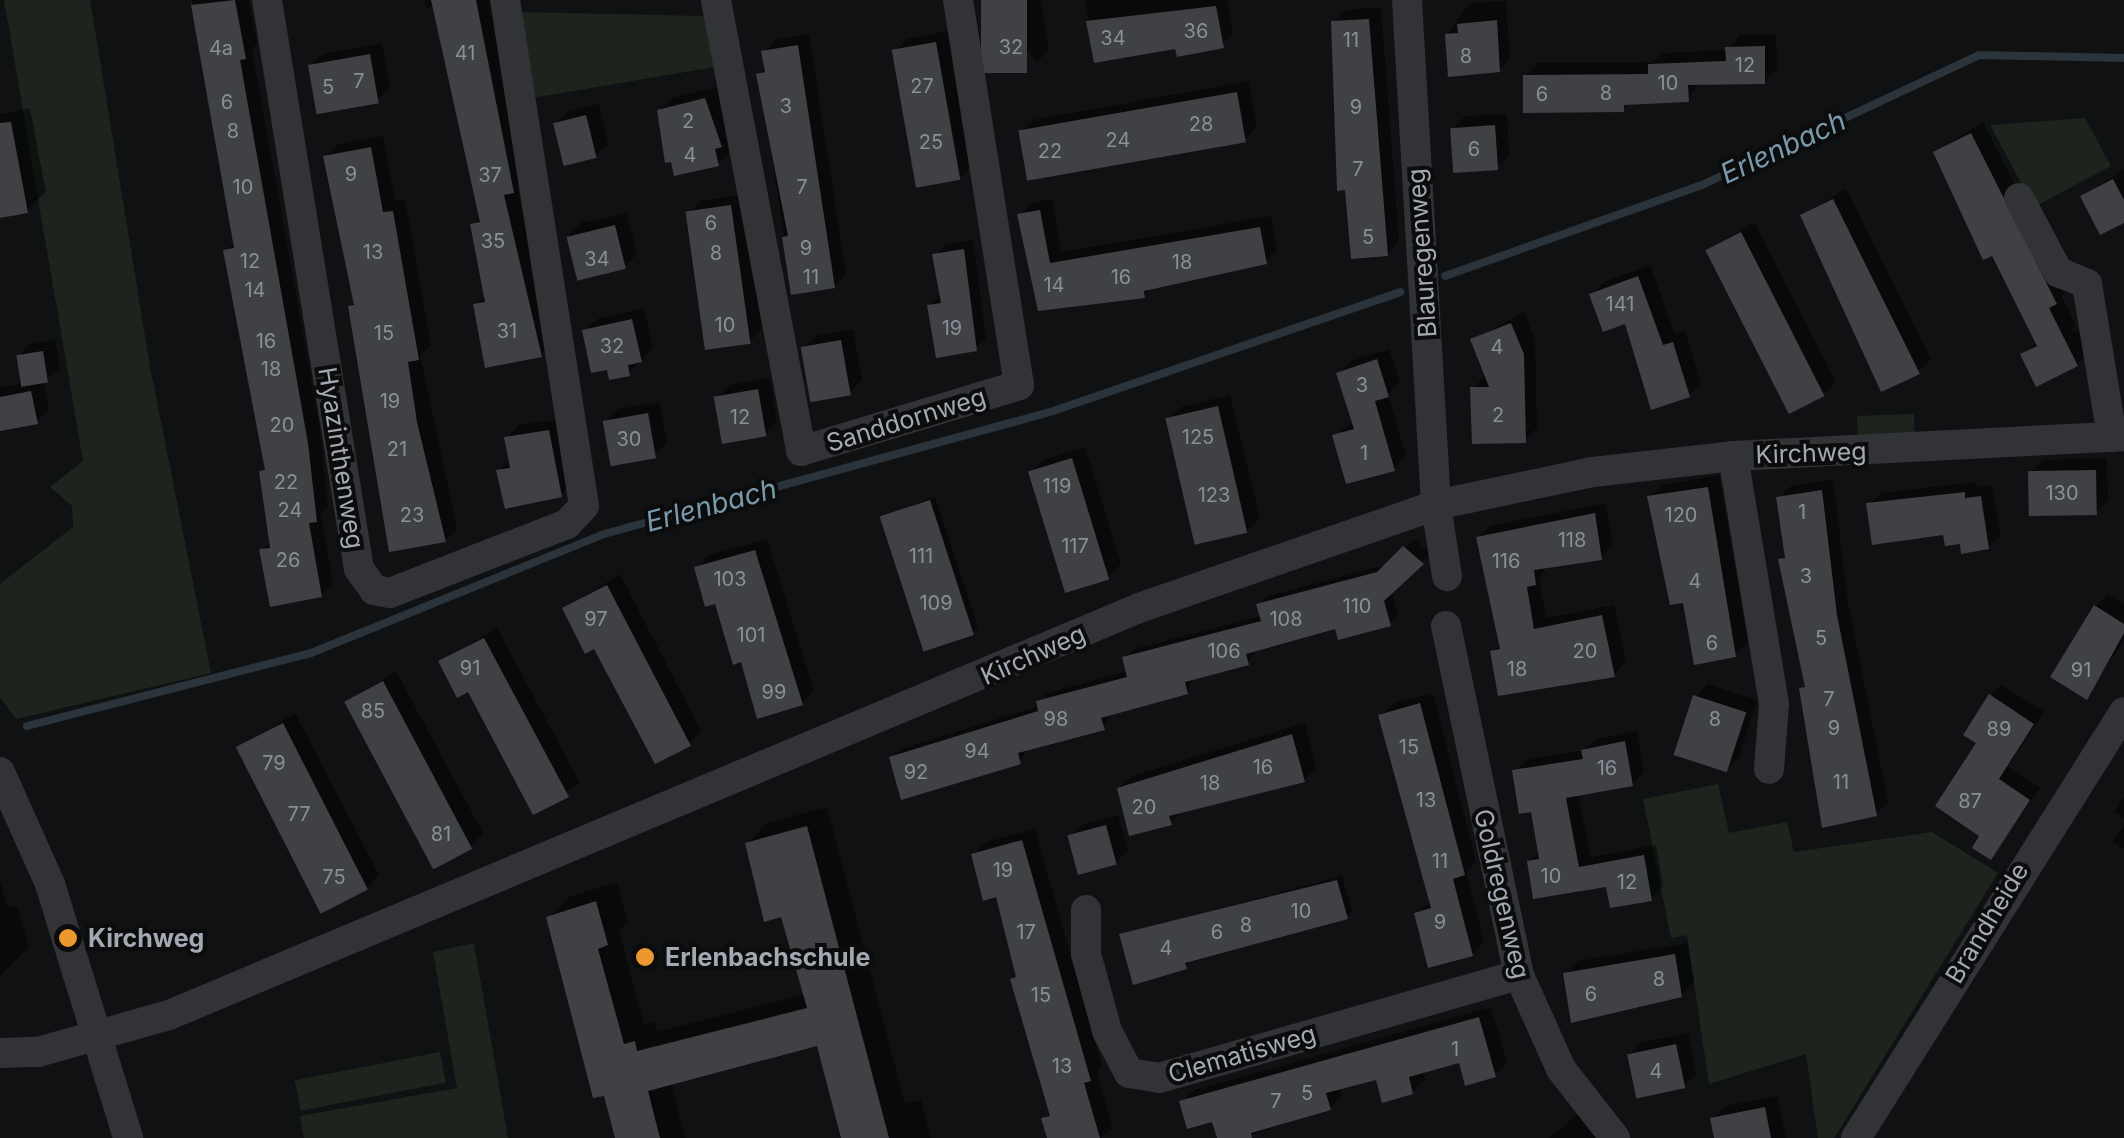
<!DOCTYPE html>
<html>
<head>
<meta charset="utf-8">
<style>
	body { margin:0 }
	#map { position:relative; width:2124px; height:1138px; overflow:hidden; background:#101112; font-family:Inter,sans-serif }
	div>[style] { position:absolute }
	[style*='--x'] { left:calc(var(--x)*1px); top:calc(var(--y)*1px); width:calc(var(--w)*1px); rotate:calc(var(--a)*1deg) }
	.green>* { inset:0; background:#1d241d; transform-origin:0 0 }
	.shadow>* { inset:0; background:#0007 }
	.stream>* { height:8px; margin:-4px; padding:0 4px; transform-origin:4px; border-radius:4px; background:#2a343a }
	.building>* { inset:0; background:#3f4145; transform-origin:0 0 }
	.minor>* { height:30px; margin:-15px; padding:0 15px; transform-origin:15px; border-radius:15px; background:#323337 }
	.dots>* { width:28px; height:28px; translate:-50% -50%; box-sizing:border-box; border:5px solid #0c0c0d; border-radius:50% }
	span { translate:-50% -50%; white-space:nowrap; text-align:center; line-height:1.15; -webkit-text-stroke:8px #0c0c0d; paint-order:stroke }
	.number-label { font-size:20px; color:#898f97 }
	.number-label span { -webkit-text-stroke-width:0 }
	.street-label { font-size:25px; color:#a2a9b2 }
	.poi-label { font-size:25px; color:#a2a9b2; font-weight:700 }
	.left { translate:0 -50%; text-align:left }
	.water-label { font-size:28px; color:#799aad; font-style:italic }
</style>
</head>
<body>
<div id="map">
	<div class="green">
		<i style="clip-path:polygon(4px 0,90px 0,150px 366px,211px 673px,16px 719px,0 697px,0 584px,73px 527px,72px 506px,50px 487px,83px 461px)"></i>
		<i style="clip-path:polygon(517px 12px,706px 16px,715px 67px,532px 98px)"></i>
		<i style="clip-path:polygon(2085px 118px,2111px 166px,2034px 207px,1990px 125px)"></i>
		<i style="left:1914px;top:414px;width:26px;height:57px;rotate:88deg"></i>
		<i style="clip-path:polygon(1718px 784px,1729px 833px,1787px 822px,1794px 852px,1932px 832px,1998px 873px,1834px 1138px,1818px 1138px,1806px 1054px,1709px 1084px,1687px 935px,1671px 938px,1643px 799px)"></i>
		<i style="clip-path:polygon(474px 943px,508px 1138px,304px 1138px,300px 1116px,457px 1088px,433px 952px)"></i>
		<i style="left:440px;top:1052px;width:31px;height:148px;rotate:79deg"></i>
	</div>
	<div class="shadow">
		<i style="clip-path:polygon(192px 0,249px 0,257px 44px,252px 49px,320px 429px,328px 507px,321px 514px,333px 582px,321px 595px,262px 550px,272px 541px,262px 472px,267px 466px,226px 251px,235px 242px)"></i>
		<i style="clip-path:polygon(424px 0,491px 0,525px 178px,517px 187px,553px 343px,541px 355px,476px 305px,486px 295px,473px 225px,482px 216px,452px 70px,446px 71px,435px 6px,426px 8px)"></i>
		<i style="clip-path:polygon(982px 0,1041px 0,1049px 50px,1037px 62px)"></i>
		<i style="clip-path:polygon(1085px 0,1227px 0,1233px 34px,1220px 46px,1177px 46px,1096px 60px)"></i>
		<i style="clip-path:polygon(1506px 1px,1510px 59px,1499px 70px,1447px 35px,1470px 3px)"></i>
		<i style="clip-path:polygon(1381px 7px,1399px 241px,1387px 254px,1347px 187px,1334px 22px,1346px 10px)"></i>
		<i style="clip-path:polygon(948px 31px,971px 166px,959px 178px,895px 52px,907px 39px)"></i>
		<i style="clip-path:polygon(809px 34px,846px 274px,834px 286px,793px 292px,759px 75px,767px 67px,764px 52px,775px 40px)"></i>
		<i style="clip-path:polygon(1776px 34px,1777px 69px,1764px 81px,1700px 82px,1688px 100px,1631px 102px,1623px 109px,1525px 76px,1538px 63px,1653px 62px,1663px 53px,1728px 50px,1740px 35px)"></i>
		<i style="clip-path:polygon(382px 43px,390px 88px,377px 100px,310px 66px,323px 54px)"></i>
		<i style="clip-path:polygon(1249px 81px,1257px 127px,1245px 139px,1021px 132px,1033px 120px)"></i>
		<i style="clip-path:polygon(717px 87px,733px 133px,730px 151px,718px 163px,659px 111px,672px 98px)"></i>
		<i style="clip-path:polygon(599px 104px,608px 144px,595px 156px,556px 124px,568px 111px)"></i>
		<i style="clip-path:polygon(30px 108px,46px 192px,26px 211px,0 216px,0 114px)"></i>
		<i style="clip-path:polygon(1507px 114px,1509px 155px,1497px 167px,1452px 129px,1465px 116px)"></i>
		<i style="clip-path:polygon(1983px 122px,2068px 289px,2061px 296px,2076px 325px,2069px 332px,2079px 331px,2089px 352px,2077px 364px,2023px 355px,2036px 342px,1936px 152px)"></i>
		<i style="clip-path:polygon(383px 136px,395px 201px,405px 200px,431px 345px,420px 355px,457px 528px,445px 540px,351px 306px,356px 301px,325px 157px,338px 144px)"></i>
		<i style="clip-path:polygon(2124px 169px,2124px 221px,2083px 196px)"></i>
		<i style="clip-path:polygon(1846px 188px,1931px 359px,1918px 371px,1803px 216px)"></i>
		<i style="clip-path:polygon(743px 194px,762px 329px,749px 342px,689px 214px,701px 201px)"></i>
		<i style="clip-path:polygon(1052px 199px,1061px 252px,1271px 216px,1277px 250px,1265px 262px,1153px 287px,1144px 296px,1040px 308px,1020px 215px,1032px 203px)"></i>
		<i style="clip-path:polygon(627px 214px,637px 254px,624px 267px,569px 235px,582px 222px)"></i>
		<i style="clip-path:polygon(1754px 222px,1836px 382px,1824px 394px,1708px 251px)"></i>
		<i style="clip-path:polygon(973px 240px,986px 338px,976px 348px,930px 306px,940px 296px,935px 255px,945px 245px)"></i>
		<i style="clip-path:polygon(1650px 265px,1675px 334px,1685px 331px,1701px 383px,1689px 395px,1626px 321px,1592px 294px,1604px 282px)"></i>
		<i style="clip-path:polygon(644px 308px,653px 348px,628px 373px,609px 367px,585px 331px,597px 319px)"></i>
		<i style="clip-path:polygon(1524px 312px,1535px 340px,1537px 428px,1525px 440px,1473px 388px,1487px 374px,1473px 340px)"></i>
		<i style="clip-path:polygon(853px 329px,862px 380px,850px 392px,803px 348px,816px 336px)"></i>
		<i style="clip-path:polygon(55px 340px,60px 368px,43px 381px,49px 409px,36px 422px,0 429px,0 388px,23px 383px,18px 357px,31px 344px)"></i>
		<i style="clip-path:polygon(1389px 349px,1400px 382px,1388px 394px,1406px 456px,1393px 469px,1335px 436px,1354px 421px,1339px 374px,1351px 361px)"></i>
		<i style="clip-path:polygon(770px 378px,777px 422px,765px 434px,717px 398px,730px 385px)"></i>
		<i style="clip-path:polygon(1230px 395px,1260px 518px,1247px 530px,1169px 420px,1181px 407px)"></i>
		<i style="clip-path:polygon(660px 402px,667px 443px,654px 456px,605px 422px,618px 409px)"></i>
		<i style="clip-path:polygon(561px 419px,573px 483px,561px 495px,499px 471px,511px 459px,507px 438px,519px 425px)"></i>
		<i style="clip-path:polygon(1085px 447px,1121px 564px,1108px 577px,1031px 473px,1043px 460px)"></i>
		<i style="clip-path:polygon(2107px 458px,2108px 500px,2096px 513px,2031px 472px,2043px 460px)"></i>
		<i style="clip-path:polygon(1719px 475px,1748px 643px,1735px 655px,1685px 600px,1650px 497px,1662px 485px)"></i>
		<i style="clip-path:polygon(1833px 479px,1848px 602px,1888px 802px,1876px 814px,1801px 689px,1807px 684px,1781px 560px,1787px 554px,1779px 498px,1791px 486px)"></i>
		<i style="clip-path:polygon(1976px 482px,1976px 488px,1992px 485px,2000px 535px,1988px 547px,1869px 504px,1881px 493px)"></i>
		<i style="clip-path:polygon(935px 496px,978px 628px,972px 633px,883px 518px)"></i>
		<i style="clip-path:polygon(1606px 503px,1613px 545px,1601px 557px,1546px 566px,1539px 579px,1546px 618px,1614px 605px,1626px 662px,1614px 674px,1492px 652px,1501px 643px,1478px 538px,1490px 526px)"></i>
		<i style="clip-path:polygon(767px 539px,814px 691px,802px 703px,743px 659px,697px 568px,709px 555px)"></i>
		<i style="clip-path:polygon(1414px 539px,1430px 554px,1392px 590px,1398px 615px,1389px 624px,1337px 626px,1256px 649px,1248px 662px,1194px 677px,1187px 692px,1111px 712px,1103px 728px,1028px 748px,1020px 762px,892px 758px,901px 749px,1039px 706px,1047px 693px,1128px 671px,1125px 658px,1134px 649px,1262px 616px,1259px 605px,1268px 596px,1389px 564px)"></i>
		<i style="clip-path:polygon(620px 574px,701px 731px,689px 744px,565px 609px)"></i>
		<i style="clip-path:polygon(2108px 594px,2124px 604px,2124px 640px,2086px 697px,2096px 606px)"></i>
		<i style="clip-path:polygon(497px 628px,580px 783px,534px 812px,469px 689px,441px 662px)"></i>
		<i style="clip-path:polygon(396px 671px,483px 833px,471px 846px,347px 702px)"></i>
		<i style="clip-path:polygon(1708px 684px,1757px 700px,1739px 757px,1726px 770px,1696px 696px)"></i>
		<i style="clip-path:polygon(2002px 685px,2044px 712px,2008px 767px,2040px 788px,1991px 857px,1983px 835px,1991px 696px)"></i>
		<i style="clip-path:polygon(1433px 693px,1476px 861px,1466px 871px,1484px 941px,1471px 954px,1416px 914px,1431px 901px,1381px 715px,1394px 703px)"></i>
		<i style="clip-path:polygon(295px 713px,379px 875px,367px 888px,239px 748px)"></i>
		<i style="clip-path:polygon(1305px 723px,1316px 768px,1304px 780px,1184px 810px,1170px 823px,1119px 788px,1132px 776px)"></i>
		<i style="clip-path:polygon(1637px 731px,1644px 772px,1632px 784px,1578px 794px,1591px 857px,1656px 845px,1663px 886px,1651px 898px,1529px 862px,1540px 851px,1533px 809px,1515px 771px,1527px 759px,1584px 750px,1596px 739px)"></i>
		<i style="clip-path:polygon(2124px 797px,2124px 818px,2115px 812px)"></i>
		<i style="clip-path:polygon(827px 807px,905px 1104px,921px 1100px,931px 1138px,844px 1138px,819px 1043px,671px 1082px,685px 1138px,618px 1138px,549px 917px,569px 897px,617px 882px,628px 922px,619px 931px,644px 1025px,655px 1022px,657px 1032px,806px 994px,783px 914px,748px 843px,768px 823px)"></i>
		<i style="clip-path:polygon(1118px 815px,1128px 850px,1116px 863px,1070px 836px,1083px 824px)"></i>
		<i style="clip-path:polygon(2124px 825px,2124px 849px,2113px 842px)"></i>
		<i style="clip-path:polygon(1035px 829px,1102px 1066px,1097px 1072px,1112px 1127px,1101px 1138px,1050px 1138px,1044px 1119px,1051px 1112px,1013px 980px,1018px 974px,997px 894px,973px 855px,986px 842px)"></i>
		<i style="clip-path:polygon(1342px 876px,1352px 911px,1346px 916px,1191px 959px,1186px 967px,1121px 935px)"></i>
		<i style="clip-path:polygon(0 881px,8px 908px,17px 906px,29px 947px,0 976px)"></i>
		<i style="clip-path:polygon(1687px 943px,1694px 982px,1681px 995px,1566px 974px,1578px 961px)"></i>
		<i style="clip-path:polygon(1491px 1007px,1507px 1062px,1494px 1075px,1461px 1060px,1422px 1071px,1425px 1080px,1412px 1092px,1378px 1077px,1340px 1087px,1342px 1096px,1330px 1108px,1242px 1138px,1220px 1138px,1214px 1119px,1182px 1102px,1195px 1090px)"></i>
		<i style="clip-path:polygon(1688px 1033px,1696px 1074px,1684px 1086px,1630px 1054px,1642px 1042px)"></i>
		<i style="clip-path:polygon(1777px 1096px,1786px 1138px,1716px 1138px,1713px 1119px,1725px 1106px)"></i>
		<i style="clip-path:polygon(1582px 1111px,1605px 1138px,1549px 1138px)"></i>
	</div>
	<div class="stream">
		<i style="--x:1445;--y:276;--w:273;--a:-19.5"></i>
		<i style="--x:1702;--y:185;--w:306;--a:-25.1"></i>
		<i style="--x:1979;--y:55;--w:145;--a:1.2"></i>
		<i style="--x:27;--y:726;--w:293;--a:-14.4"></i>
		<i style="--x:311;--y:653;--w:316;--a:-22.1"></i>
		<i style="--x:604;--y:534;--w:469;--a:-15.3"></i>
		<i style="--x:1056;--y:410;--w:364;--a:-18.9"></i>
	</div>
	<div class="building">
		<i style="clip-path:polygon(235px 0,246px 59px,240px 60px,308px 443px,317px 522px,309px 523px,322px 597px,270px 607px,259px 549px,270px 548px,259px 471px,265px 470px,223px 250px,234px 248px,191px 5px)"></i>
		<i style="clip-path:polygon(431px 0,476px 0,514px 193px,504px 195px,542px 357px,485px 368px,473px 304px,485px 302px,470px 224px,480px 222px)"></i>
		<i style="left:981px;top:0;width:46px;height:73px"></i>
		<i style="clip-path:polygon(1216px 6px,1224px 48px,1177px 57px,1175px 49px,1094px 63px,1086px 21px)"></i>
		<i style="clip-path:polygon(1369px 19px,1388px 256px,1351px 259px,1345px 190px,1337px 191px,1331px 21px)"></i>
		<i style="clip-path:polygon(1497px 20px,1500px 72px,1448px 77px,1445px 34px,1458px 33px,1457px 24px)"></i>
		<i style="left:936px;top:42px;width:140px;height:45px;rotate:80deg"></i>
		<i style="clip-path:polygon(798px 45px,835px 288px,791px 295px,782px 237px,788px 236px,756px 74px,765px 72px,761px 51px)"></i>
		<i style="clip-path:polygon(1765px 46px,1765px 84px,1688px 85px,1689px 102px,1624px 105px,1624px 112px,1523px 113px,1523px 75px,1648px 74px,1648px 64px,1726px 61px,1725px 47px)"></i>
		<i style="left:370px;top:54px;width:50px;height:63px;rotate:80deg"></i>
		<i style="left:1237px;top:92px;width:51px;height:222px;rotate:80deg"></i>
		<i style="clip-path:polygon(705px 98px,722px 147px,715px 149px,719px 166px,674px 176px,671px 162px,665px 163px,657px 110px)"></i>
		<i style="left:586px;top:115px;width:44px;height:34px;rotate:76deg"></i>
		<i style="clip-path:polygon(11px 122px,28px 213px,0 218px,0 123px)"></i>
		<i style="left:1495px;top:125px;width:45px;height:45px;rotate:86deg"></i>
		<i style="clip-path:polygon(1971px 133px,2057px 304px,2049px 308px,2078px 366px,2036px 387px,2020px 354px,2037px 346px,1992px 256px,1983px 260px,1933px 152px)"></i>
		<i style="clip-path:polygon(371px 147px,383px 212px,393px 211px,419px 360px,408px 362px,417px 422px,446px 542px,389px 552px,348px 306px,354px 305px,323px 156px)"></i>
		<i style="clip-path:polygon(2113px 179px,2124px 200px,2124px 223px,2100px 235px,2080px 196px)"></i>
		<i style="clip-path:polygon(1833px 199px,1920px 374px,1881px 392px,1800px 215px)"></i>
		<i style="left:731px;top:205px;width:140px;height:46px;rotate:82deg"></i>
		<i style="clip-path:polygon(1040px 210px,1050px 263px,1260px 227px,1267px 264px,1144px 291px,1145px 298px,1038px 311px,1017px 214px)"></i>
		<i style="left:615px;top:225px;width:45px;height:50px;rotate:76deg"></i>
		<i style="left:1741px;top:232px;width:184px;height:40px;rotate:63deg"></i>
		<i style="clip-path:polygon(964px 249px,977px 351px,936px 358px,927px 305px,941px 303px,932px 254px)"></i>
		<i style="clip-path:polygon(1638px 276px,1663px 345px,1673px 342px,1690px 397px,1651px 410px,1625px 324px,1603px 332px,1589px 294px)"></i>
		<i style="clip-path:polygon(632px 319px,642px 362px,628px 365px,630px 376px,609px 380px,607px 370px,591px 373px,582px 330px)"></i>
		<i style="clip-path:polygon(1511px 323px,1524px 354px,1526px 443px,1472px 444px,1470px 387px,1489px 387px,1470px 339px)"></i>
		<i style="left:841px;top:340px;width:56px;height:41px;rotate:80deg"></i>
		<i style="left:43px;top:351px;width:32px;height:27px;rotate:81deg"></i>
		<i style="clip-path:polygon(1377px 359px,1389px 397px,1375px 401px,1395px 471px,1346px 484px,1332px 435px,1354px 429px,1336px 373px)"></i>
		<i style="left:758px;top:389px;width:48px;height:45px;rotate:80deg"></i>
		<i style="clip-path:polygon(31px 391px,38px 424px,0 431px,0 397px)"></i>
		<i style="left:1218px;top:406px;width:130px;height:54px;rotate:77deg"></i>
		<i style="left:648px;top:413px;width:46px;height:46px;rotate:80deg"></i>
		<i style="clip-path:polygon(549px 430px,562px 497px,505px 509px,496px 470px,510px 468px,504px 437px)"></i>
		<i style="left:1072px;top:458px;width:127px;height:46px;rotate:73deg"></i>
		<i style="left:2096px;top:470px;width:45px;height:68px;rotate:89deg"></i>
		<i style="clip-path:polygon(1708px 487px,1736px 657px,1694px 665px,1683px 603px,1670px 605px,1647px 496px)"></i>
		<i style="clip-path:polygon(1822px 490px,1837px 615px,1877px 816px,1822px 828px,1799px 688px,1805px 687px,1778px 559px,1785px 558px,1776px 497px)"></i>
		<i style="clip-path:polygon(1965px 492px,1965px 498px,1981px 496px,1989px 549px,1961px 554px,1960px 544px,1945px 546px,1943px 535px,1872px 545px,1866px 503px)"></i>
		<i style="left:930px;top:500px;width:142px;height:53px;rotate:72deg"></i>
		<i style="clip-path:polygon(1595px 513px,1602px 560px,1534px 570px,1536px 585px,1527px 587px,1534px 629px,1602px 615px,1615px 677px,1498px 696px,1490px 651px,1500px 649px,1476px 537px)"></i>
		<i style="clip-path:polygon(1403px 546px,1424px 564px,1384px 601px,1391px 626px,1338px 640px,1335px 629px,1246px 654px,1249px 665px,1185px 682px,1188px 694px,1101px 718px,1105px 730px,1018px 753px,1021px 764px,901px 800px,889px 757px,1038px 711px,1036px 701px,1127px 677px,1122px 657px,1261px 621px,1256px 604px,1377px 572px)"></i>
		<i style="clip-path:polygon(755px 550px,803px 705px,757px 719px,741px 662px,733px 665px,715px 604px,705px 607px,694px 567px)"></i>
		<i style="clip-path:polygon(607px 585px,691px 746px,655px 764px,594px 649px,585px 654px,562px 608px)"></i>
		<i style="clip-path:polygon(2094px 605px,2124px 624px,2124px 633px,2087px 700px,2050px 677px)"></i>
		<i style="clip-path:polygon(484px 638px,569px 797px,533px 815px,468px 692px,457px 698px,438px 661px)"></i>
		<i style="left:383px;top:681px;width:190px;height:44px;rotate:62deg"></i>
		<i style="clip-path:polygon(1989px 694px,2034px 724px,1999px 779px,2030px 800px,1991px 860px,1972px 848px,1979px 836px,1935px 806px,1976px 743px,1963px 735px)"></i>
		<i style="left:1693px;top:695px;width:56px;height:63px;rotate:18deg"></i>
		<i style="clip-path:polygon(1420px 703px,1465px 875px,1453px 879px,1473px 956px,1428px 968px,1414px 913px,1431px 908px,1378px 715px)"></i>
		<i style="left:283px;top:723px;width:187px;height:53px;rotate:63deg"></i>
		<i style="clip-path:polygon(1292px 734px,1305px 782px,1169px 816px,1172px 825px,1129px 836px,1117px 788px)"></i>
		<i style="clip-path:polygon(1625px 741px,1633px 786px,1566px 798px,1579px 867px,1644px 855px,1652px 901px,1610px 908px,1606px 887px,1533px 899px,1527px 861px,1539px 859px,1531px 812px,1519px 814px,1512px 770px,1583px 759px,1581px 750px)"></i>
		<i style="left:1106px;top:825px;width:41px;height:40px;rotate:75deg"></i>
		<i style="clip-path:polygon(807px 826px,889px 1138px,841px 1138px,817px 1046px,648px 1091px,660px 1138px,615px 1138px,604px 1096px,593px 1098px,546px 917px,596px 901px,608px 945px,598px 949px,624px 1044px,635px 1041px,637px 1051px,807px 1008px,781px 917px,764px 922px,745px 843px)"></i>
		<i style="clip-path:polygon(1022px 840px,1091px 1081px,1084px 1083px,1100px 1138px,1047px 1138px,1041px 1118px,1050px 1116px,1010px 979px,1016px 977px,996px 897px,983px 901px,971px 854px)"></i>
		<i style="clip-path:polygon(1337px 880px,1348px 919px,1185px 963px,1187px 969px,1133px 985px,1119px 934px)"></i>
		<i style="clip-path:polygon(1675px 954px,1682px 997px,1571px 1023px,1563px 973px)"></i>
		<i style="clip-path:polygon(1479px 1017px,1496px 1077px,1465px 1086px,1459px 1063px,1409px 1077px,1413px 1094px,1382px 1103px,1376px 1080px,1326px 1093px,1331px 1110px,1251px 1133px,1252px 1138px,1217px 1138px,1212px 1122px,1187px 1129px,1179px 1101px)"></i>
		<i style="left:1676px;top:1044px;width:45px;height:50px;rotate:78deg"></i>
		<i style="clip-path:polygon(1765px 1107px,1771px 1138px,1714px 1138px,1710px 1118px)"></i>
	</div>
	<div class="minor">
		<i style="--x:267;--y:0;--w:576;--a:80.82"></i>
		<i style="--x:359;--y:569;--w:26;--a:54"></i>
		<i style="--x:374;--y:590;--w:16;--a:11"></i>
		<i style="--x:390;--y:593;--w:190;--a:-21.3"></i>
		<i style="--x:567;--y:524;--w:25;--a:-47"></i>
		<i style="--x:584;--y:506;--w:512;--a:-98.87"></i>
		<i style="--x:716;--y:0;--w:459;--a:79.3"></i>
		<i style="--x:801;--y:451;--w:228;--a:-16.8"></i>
		<i style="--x:1019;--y:385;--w:390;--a:-99"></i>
		<i style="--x:1407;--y:0;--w:506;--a:86.71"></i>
		<i style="--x:1436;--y:505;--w:72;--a:81.2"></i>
		<i style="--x:2019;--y:198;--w:84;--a:62.2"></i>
		<i style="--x:2058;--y:272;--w:31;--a:22"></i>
		<i style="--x:2087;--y:284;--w:155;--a:80.7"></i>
		<i style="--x:1733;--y:456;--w:252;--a:80.6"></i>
		<i style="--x:1774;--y:705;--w:64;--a:94.5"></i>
		<i style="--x:1446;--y:626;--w:357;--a:78.2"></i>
		<i style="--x:1519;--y:975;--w:103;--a:65.9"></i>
		<i style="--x:1561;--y:1069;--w:88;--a:52"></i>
		<i style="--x:0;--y:772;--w:123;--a:65.9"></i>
		<i style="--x:50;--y:884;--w:266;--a:72.9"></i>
		<i style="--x:1086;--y:910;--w:44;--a:90"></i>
		<i style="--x:1086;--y:954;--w:80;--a:74.7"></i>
		<i style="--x:1107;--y:1031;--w:47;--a:62.4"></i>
		<i style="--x:1129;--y:1073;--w:30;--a:9"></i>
		<i style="--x:1159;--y:1078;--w:374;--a:-16"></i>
		<i style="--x:0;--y:1053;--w:38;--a:-2"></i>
		<i style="--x:38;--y:1052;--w:136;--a:-15.8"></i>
		<i style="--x:169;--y:1015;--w:1052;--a:-22.76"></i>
		<i style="--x:1139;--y:608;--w:314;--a:-19.1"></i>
		<i style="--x:1436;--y:505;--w:160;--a:-11.9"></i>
		<i style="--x:1593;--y:472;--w:141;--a:-6.5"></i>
		<i style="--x:1733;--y:456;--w:392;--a:-2.9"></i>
		<i style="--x:1856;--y:1138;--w:503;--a:-57.83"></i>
	</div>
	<div class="dots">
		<i style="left:68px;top:938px;background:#ec982e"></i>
		<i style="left:645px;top:957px;background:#ec982e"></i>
	</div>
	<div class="number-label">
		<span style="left:1196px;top:31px">36</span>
		<span style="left:1113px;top:38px">34</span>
		<span style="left:1351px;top:40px">11</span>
		<span style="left:1011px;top:47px">32</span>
		<span style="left:221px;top:48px">4a</span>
		<span style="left:465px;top:53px">41</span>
		<span style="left:1466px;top:56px">8</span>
		<span style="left:1745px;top:65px">12</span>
		<span style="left:359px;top:81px">7</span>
		<span style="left:1668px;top:83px">10</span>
		<span style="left:922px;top:86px">27</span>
		<span style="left:328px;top:87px">5</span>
		<span style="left:1606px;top:93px">8</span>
		<span style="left:1542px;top:94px">6</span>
		<span style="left:227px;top:102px">6</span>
		<span style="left:786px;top:106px">3</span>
		<span style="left:1356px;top:107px">9</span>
		<span style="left:688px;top:121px">2</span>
		<span style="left:1201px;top:124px">28</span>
		<span style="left:233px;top:131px">8</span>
		<span style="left:1118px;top:140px">24</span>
		<span style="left:931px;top:142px">25</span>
		<span style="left:1474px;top:149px">6</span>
		<span style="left:1050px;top:151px">22</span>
		<span style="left:690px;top:155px">4</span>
		<span style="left:1358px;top:169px">7</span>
		<span style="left:351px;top:174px">9</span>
		<span style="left:490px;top:175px">37</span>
		<span style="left:243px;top:187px">10</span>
		<span style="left:802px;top:187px">7</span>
		<span style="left:711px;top:223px">6</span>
		<span style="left:1368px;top:237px">5</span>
		<span style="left:493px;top:241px">35</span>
		<span style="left:806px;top:248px">9</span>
		<span style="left:373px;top:252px">13</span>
		<span style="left:716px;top:253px">8</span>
		<span style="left:597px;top:259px">34</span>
		<span style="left:250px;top:261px">12</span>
		<span style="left:1182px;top:262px">18</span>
		<span style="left:811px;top:277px">11</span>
		<span style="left:1121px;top:277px">16</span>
		<span style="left:1054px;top:285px">14</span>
		<span style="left:255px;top:290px">14</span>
		<span style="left:1620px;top:304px">141</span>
		<span style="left:725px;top:325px">10</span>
		<span style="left:952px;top:328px">19</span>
		<span style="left:507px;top:331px">31</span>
		<span style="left:384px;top:333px">15</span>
		<span style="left:266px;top:341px">16</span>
		<span style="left:612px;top:346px">32</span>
		<span style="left:1497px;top:347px">4</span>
		<span style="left:271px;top:369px">18</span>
		<span style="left:1362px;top:385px">3</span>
		<span style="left:390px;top:401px">19</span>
		<span style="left:1498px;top:415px">2</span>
		<span style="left:740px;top:417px">12</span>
		<span style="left:282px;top:425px">20</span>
		<span style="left:1198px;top:437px">125</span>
		<span style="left:629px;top:439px">30</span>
		<span style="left:397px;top:449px">21</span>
		<span style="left:1364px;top:453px">1</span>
		<span style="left:286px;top:482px">22</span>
		<span style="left:1057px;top:486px">119</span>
		<span style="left:2062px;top:493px">130</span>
		<span style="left:1214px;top:495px">123</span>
		<span style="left:290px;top:510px">24</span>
		<span style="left:1802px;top:512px">1</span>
		<span style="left:412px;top:515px">23</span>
		<span style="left:1681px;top:515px">120</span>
		<span style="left:1572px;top:540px">118</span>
		<span style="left:1075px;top:546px">117</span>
		<span style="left:921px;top:556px">111</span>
		<span style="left:288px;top:560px">26</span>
		<span style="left:1506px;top:561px">116</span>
		<span style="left:1806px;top:576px">3</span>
		<span style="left:730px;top:579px">103</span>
		<span style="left:1695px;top:581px">4</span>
		<span style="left:936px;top:603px">109</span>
		<span style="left:1357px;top:606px">110</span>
		<span style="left:596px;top:619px">97</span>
		<span style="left:1286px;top:619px">108</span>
		<span style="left:751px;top:635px">101</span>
		<span style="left:1821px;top:638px">5</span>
		<span style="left:1712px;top:643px">6</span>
		<span style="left:1224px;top:651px">106</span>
		<span style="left:1585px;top:651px">20</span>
		<span style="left:470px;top:668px">91</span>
		<span style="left:1517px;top:669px">18</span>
		<span style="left:2081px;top:670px">91</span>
		<span style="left:774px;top:692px">99</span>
		<span style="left:1829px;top:699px">7</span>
		<span style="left:373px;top:711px">85</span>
		<span style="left:1056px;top:719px">98</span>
		<span style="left:1715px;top:719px">8</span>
		<span style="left:1834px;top:728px">9</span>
		<span style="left:1999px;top:729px">89</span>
		<span style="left:1409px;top:747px">15</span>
		<span style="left:977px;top:751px">94</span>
		<span style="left:274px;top:763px">79</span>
		<span style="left:1263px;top:767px">16</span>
		<span style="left:1607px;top:768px">16</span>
		<span style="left:916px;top:772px">92</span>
		<span style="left:1841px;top:782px">11</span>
		<span style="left:1210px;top:783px">18</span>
		<span style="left:1426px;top:800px">13</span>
		<span style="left:1970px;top:801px">87</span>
		<span style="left:1144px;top:807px">20</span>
		<span style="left:299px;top:814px">77</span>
		<span style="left:441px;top:834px">81</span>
		<span style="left:1440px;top:861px">11</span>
		<span style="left:1003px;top:870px">19</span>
		<span style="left:1551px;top:876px">10</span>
		<span style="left:334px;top:877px">75</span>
		<span style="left:1627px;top:882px">12</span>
		<span style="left:1301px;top:911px">10</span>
		<span style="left:1440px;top:922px">9</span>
		<span style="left:1246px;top:925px">8</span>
		<span style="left:1026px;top:932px">17</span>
		<span style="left:1217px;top:932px">6</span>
		<span style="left:1166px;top:948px">4</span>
		<span style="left:1659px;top:979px">8</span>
		<span style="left:1591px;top:994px">6</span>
		<span style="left:1041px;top:995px">15</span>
		<span style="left:1455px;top:1049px">1</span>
		<span style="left:1062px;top:1066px">13</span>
		<span style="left:1656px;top:1071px">4</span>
		<span style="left:1307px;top:1093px">5</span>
		<span style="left:1276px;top:1101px">7</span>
	</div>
	<div class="street-label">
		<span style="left:1422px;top:253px;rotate:-94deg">Blauregenweg</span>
		<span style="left:906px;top:420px;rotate:-17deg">Sanddornweg</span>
		<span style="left:1811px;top:453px;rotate:-2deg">Kirchweg</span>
		<span style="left:341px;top:458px;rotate:81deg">Hyazinthenweg</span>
		<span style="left:1033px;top:655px;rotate:-24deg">Kirchweg</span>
		<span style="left:1502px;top:894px;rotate:77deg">Goldregenweg</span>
		<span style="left:1987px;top:923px;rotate:-59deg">Brandheide</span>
		<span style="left:1242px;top:1054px;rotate:-16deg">Clematisweg</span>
	</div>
	<div class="poi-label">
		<span class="left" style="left:88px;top:938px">Kirchweg</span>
		<span class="left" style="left:665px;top:957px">Erlenbachschule</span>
	</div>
	<div class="water-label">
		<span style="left:1783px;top:147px;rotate:-25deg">Erlenbach</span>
		<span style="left:711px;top:505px;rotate:-15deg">Erlenbach</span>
	</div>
</div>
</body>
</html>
